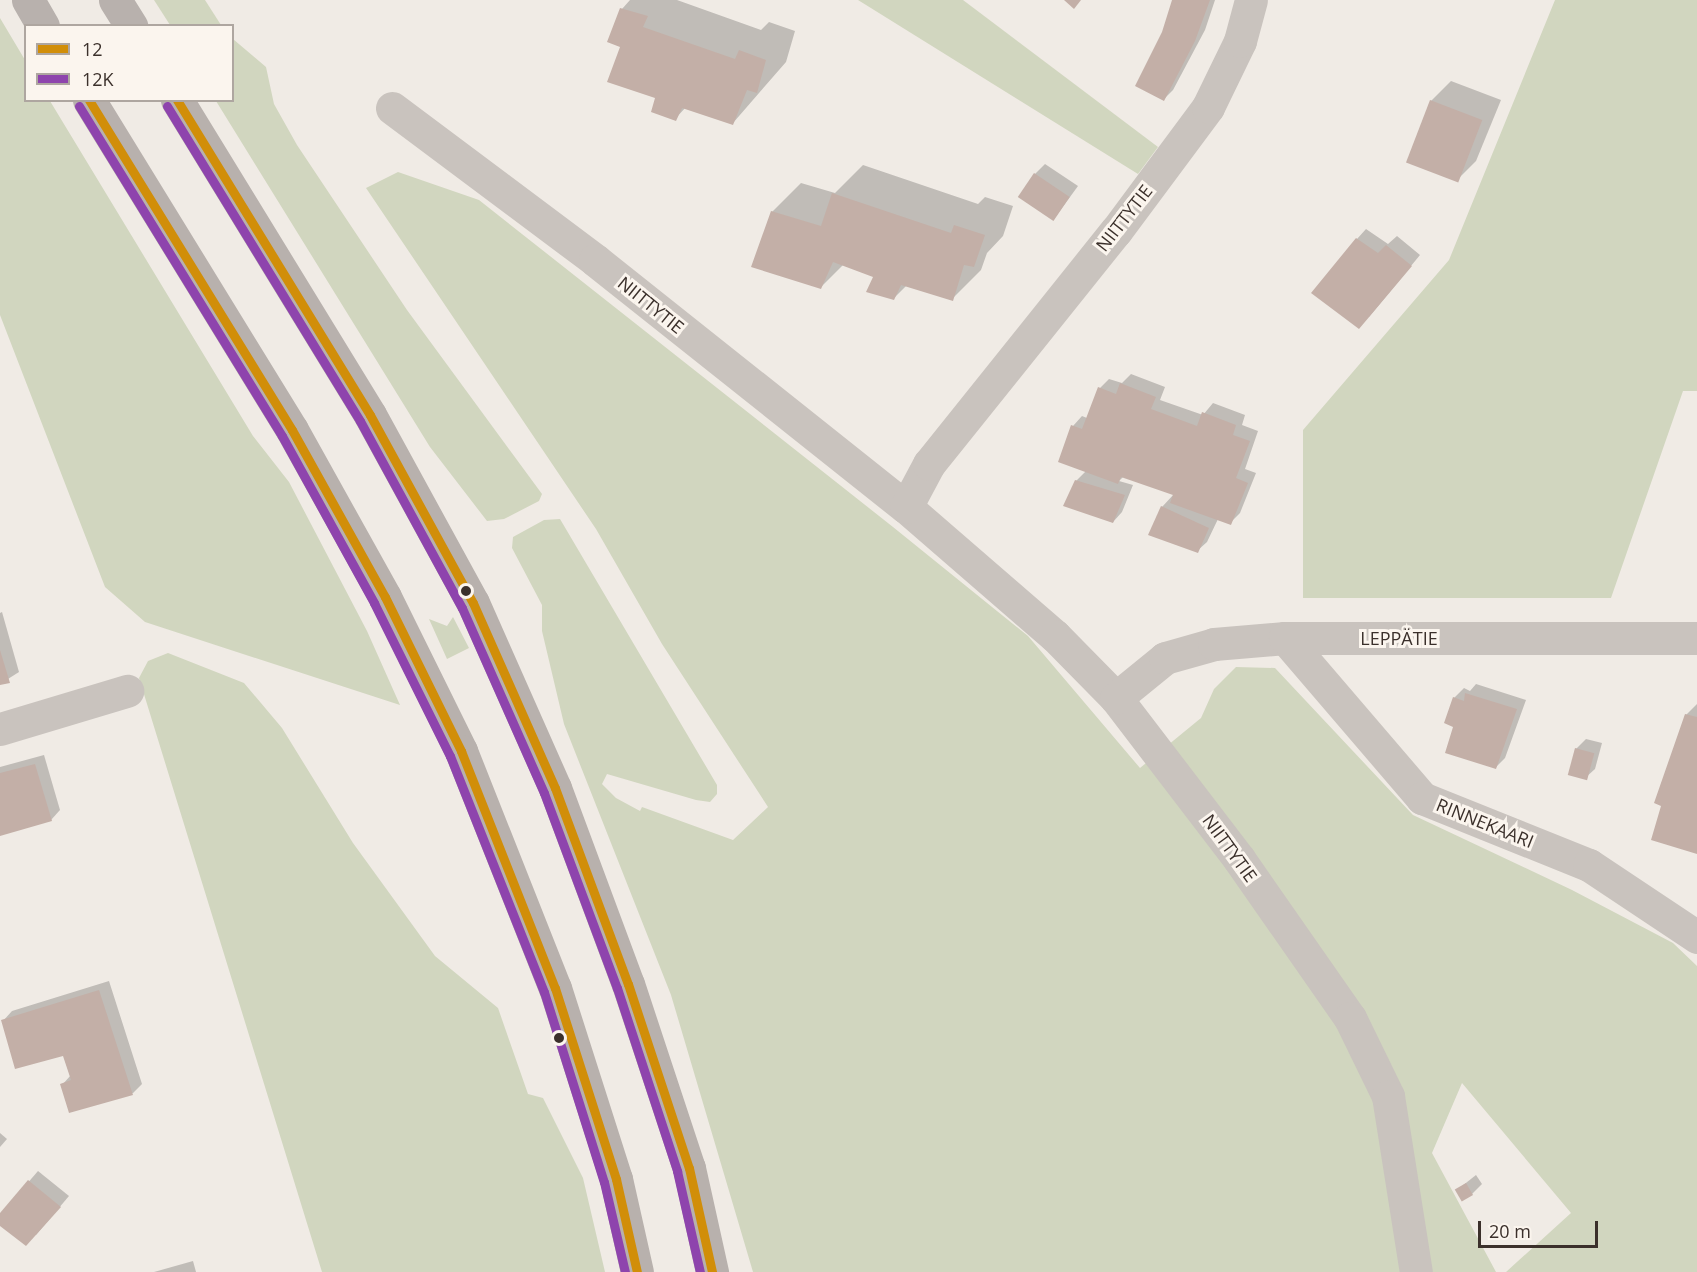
<!DOCTYPE html>
<html>
<head>
<meta charset="utf-8">
<style>
	body { margin:0 }
	#map { position:relative; width:1697px; height:1272px; overflow:hidden; background:#f0ebe5; font-family:"Open Sans",sans-serif }
	div>[style] { position:absolute }
	[style*='--x'] { left:calc(var(--x)*1px); top:calc(var(--y)*1px); width:calc(var(--w)*1px); rotate:calc(var(--a)*1deg) }
	.green>* { inset:0; background:#d1d6bf }
	.shadow>* { inset:0; background:#0003 }
	.building>* { inset:0; background:#c3afa7; transform-origin:0 0 }
	.minor>* { height:33px; margin:-16.5px; padding:0 16.5px; transform-origin:16.5px; border-radius:16.5px; background:#c9c3be }
	.primary>* { height:33px; margin:-16.5px; padding:0 16.5px; transform-origin:16.5px; border-radius:16.5px; background:#b8b1ad }
	.bus-1>* { height:9px; margin:-4.5px; padding:0 4.5px; transform-origin:4.5px; border-radius:4.5px; background:#d18e09 }
	.bus-2>* { height:9px; margin:-4.5px; padding:0 4.5px; transform-origin:4.5px; border-radius:4.5px; background:#8e44ad }
	.dots>* { width:16px; height:16px; translate:-50% -50%; box-sizing:border-box; border:3px solid #fbf5ee; border-radius:50% }
	span { translate:-50% -50%; white-space:nowrap; text-align:center; line-height:1.15; -webkit-text-stroke:6px #fbf5ee; paint-order:stroke }
	.street-label { font-size:18px; color:#3b302b }
	.legend { position:absolute; left:24px; top:24px; width:210px; height:78px; box-sizing:border-box; background:#fbf5ee; border:2px solid #aea6a0; margin:0; padding:8px 10px; list-style:none; font-size:18px; color:#3b302b }
	.legend li { display:flex; align-items:center; gap:12px; height:30px }
	.legend b { width:30px; border:2px solid #aea6a0 }
	.scale { position:absolute; left:1478px; top:1221px; width:120px; height:27px; box-sizing:border-box; border:3px solid #3b302b; border-top:0; padding-left:8px; font-size:18px; line-height:21px; white-space:nowrap; color:#3b302b; -webkit-text-stroke:4px #fbf5ee; paint-order:stroke }
</style>
</head>
<body>
<div id="map">
	<div class="green">
		<i style="clip-path:polygon(154px 0,205px 0,221px 25px,170px 25px)"></i>
		<i style="clip-path:polygon(858px 0,963px 0,1158px 147px,1138px 174px)"></i>
		<i style="clip-path:polygon(1555px 0,1697px 0,1697px 391px,1683px 391px,1611px 598px,1303px 598px,1303px 430px,1449px 260px)"></i>
		<i style="clip-path:polygon(0 18px,25px 60px,26px 100px,50px 101px,253px 436px,289px 482px,367px 631px,400px 705px,145px 622px,105px 587px,0 315px)"></i>
		<i style="clip-path:polygon(233px 39px,266px 67px,274px 104px,297px 145px,407px 310px,542px 494px,539px 501px,504px 519px,487px 521px,430px 447px,216px 101px,232px 100px)"></i>
		<i style="clip-path:polygon(398px 172px,479px 200px,893px 527px,1028px 636px,1140px 768px,1201px 718px,1214px 689px,1236px 667px,1275px 668px,1413px 815px,1572px 890px,1673px 943px,1697px 966px,1697px 1272px,1506px 1272px,1571px 1213px,1462px 1083px,1432px 1153px,1496px 1272px,753px 1272px,671px 995px,564px 724px,542px 631px,542px 605px,512px 548px,513px 537px,544px 520px,560px 519px,717px 785px,717px 794px,710px 802px,696px 800px,607px 774px,602px 784px,616px 798px,640px 811px,642px 807px,733px 840px,768px 807px,662px 644px,596px 529px,366px 188px)"></i>
		<i style="clip-path:polygon(453px 617px,469px 648px,447px 659px,429px 619px,447px 626px)"></i>
		<i style="clip-path:polygon(168px 653px,244px 683px,282px 728px,353px 843px,435px 956px,498px 1008px,528px 1094px,543px 1098px,583px 1178px,605px 1272px,322px 1272px,139px 678px,148px 661px)"></i>
	</div>
	<div class="shadow">
		<i style="clip-path:polygon(630px 0,677px 0,761px 30px,769px 22px,795px 31px,786px 62px,733px 123px,686px 107px,675px 119px,622px 47px,622px 9px)"></i>
		<i style="clip-path:polygon(1174px 0,1215px 0,1205px 30px,1173px 90px,1164px 99px)"></i>
		<i style="clip-path:polygon(1451px 81px,1501px 100px,1476px 161px,1456px 181px,1431px 101px)"></i>
		<i style="clip-path:polygon(1045px 164px,1078px 186px,1054px 219px,1035px 174px)"></i>
		<i style="clip-path:polygon(863px 165px,978px 204px,985px 197px,1013px 206px,1003px 236px,987px 253px,981px 270px,952px 299px,907px 285px,894px 298px,875px 276px,844px 264px,820px 288px,772px 212px,801px 183px,835px 193px)"></i>
		<i style="clip-path:polygon(1366px 229px,1388px 244px,1397px 236px,1420px 255px,1369px 317px,1357px 239px)"></i>
		<i style="clip-path:polygon(1131px 374px,1165px 387px,1160px 400px,1203px 415px,1213px 403px,1245px 415px,1242px 425px,1258px 431px,1245px 469px,1256px 473px,1240px 513px,1230px 523px,1218px 519px,1207px 542px,1197px 551px,1162px 507px,1174px 494px,1124px 476px,1119px 481px,1133px 485px,1122px 512px,1113px 522px,1076px 481px,1086px 471px,1073px 426px,1082px 416px,1087px 418px,1100px 388px,1109px 379px,1122px 383px)"></i>
		<i style="clip-path:polygon(2px 612px,19px 672px,0 684px,0 613px)"></i>
		<i style="clip-path:polygon(1476px 684px,1526px 700px,1505px 758px,1495px 768px,1455px 726px,1454px 698px,1464px 688px,1470px 691px)"></i>
		<i style="clip-path:polygon(1697px 704px,1697px 851px,1686px 715px)"></i>
		<i style="clip-path:polygon(1586px 739px,1602px 743px,1595px 769px,1585px 778px,1576px 749px)"></i>
		<i style="clip-path:polygon(44px 755px,60px 810px,51px 820px,0 831px,0 767px)"></i>
		<i style="clip-path:polygon(109px 981px,142px 1084px,133px 1093px,70px 1111px,62px 1085px,71px 1075px,64px 1055px,3px 1021px,12px 1011px)"></i>
		<i style="clip-path:polygon(0 1133px,7px 1139px,0 1147px)"></i>
		<i style="clip-path:polygon(38px 1171px,69px 1196px,36px 1235px,0 1224px,0 1215px)"></i>
		<i style="clip-path:polygon(1476px 1175px,1482px 1184px,1472px 1194px,1457px 1190px)"></i>
		<i style="clip-path:polygon(193px 1261px,196px 1272px,154px 1272px)"></i>
	</div>
	<div class="building">
		<i style="clip-path:polygon(1064px 0,1081px 0,1074px 9px)"></i>
		<i style="clip-path:polygon(1172px 0,1210px 0,1195px 41px,1164px 101px,1135px 86px,1162px 32px)"></i>
		<i style="clip-path:polygon(620px 8px,648px 16px,643px 27px,735px 59px,739px 50px,766px 60px,757px 93px,747px 90px,733px 125px,682px 108px,676px 121px,651px 112px,655px 98px,607px 82px,620px 47px,607px 42px)"></i>
		<i style="left:1430px;top:100px;width:56px;height:67px;rotate:21deg"></i>
		<i style="left:1034px;top:173px;width:43px;height:29px;rotate:34deg"></i>
		<i style="clip-path:polygon(832px 193px,951px 233px,954px 225px,985px 235px,974px 267px,964px 265px,953px 301px,901px 285px,894px 300px,866px 292px,873px 277px,833px 262px,821px 289px,751px 267px,771px 211px,821px 226px)"></i>
		<i style="clip-path:polygon(1356px 238px,1378px 253px,1386px 245px,1412px 266px,1359px 329px,1311px 293px)"></i>
		<i style="clip-path:polygon(1120px 383px,1156px 397px,1151px 409px,1197px 426px,1202px 412px,1236px 425px,1233px 435px,1250px 441px,1236px 478px,1248px 483px,1231px 525px,1170px 503px,1173px 495px,1121px 477px,1118px 484px,1058px 462px,1071px 425px,1082px 429px,1098px 387px,1116px 394px)"></i>
		<i style="clip-path:polygon(1075px 480px,1125px 495px,1113px 523px,1063px 506px)"></i>
		<i style="clip-path:polygon(1161px 506px,1209px 528px,1198px 553px,1148px 535px)"></i>
		<i style="clip-path:polygon(0 650px,10px 683px,0 685px)"></i>
		<i style="clip-path:polygon(1465px 693px,1517px 709px,1496px 769px,1445px 753px,1453px 727px,1444px 723px,1453px 697px,1464px 701px)"></i>
		<i style="clip-path:polygon(1685px 714px,1697px 717px,1697px 854px,1651px 840px,1661px 806px,1654px 803px)"></i>
		<i style="left:1575px;top:748px;width:20px;height:28px;rotate:15deg"></i>
		<i style="clip-path:polygon(35px 764px,52px 821px,0 836px,0 773px)"></i>
		<i style="clip-path:polygon(99px 990px,133px 1095px,69px 1113px,60px 1084px,71px 1080px,63px 1056px,15px 1069px,1px 1020px)"></i>
		<i style="clip-path:polygon(28px 1180px,61px 1207px,26px 1246px,0 1226px,0 1213px)"></i>
		<i style="left:1466px;top:1183px;width:14px;height:13px;rotate:60deg"></i>
	</div>
	<div class="minor">
		<i style="--x:392;--y:108;--w:254;--a:36.8"></i>
		<i style="--x:595;--y:260;--w:397;--a:38.5"></i>
		<i style="--x:906;--y:507;--w:197;--a:40.9"></i>
		<i style="--x:1055;--y:636;--w:87;--a:45.5"></i>
		<i style="--x:1116;--y:698;--w:203;--a:52.6"></i>
		<i style="--x:1239;--y:859;--w:194;--a:55.1"></i>
		<i style="--x:1350;--y:1018;--w:87;--a:64"></i>
		<i style="--x:1388;--y:1096;--w:178;--a:81"></i>
		<i style="--x:906;--y:507;--w:49;--a:-61.9"></i>
		<i style="--x:929;--y:464;--w:299;--a:-51.3"></i>
		<i style="--x:1116;--y:231;--w:154;--a:-53.4"></i>
		<i style="--x:1208;--y:107;--w:73;--a:-64.1"></i>
		<i style="--x:1240;--y:41;--w:42;--a:-75"></i>
		<i style="--x:1285;--y:638;--w:211;--a:49.4"></i>
		<i style="--x:1422;--y:798;--w:180;--a:21.9"></i>
		<i style="--x:1589;--y:865;--w:130;--a:33.7"></i>
		<i style="--x:1116;--y:698;--w:63;--a:-39.2"></i>
		<i style="--x:1165;--y:658;--w:51;--a:-15.9"></i>
		<i style="--x:1214;--y:644;--w:71;--a:-4.8"></i>
		<i style="--x:1285;--y:638;--w:412;--a:0"></i>
		<i style="--x:0;--y:729;--w:133;--a:-16.7"></i>
	</div>
	<div class="primary">
		<i style="--x:28;--y:0;--w:30;--a:60"></i>
		<i style="--x:115;--y:0;--w:31;--a:58"></i>
		<i style="--x:89;--y:100;--w:387;--a:58.4"></i>
		<i style="--x:292;--y:430;--w:191;--a:60.9"></i>
		<i style="--x:385;--y:597;--w:172;--a:63.7"></i>
		<i style="--x:461;--y:751;--w:255;--a:68.4"></i>
		<i style="--x:555;--y:988;--w:201;--a:72.3"></i>
		<i style="--x:616;--y:1179;--w:95;--a:77.3"></i>
		<i style="--x:177;--y:100;--w:369;--a:58.5"></i>
		<i style="--x:370;--y:415;--w:214;--a:61.3"></i>
		<i style="--x:473;--y:603;--w:202;--a:66.1"></i>
		<i style="--x:555;--y:788;--w:209;--a:69.6"></i>
		<i style="--x:628;--y:984;--w:194;--a:71.7"></i>
		<i style="--x:689;--y:1168;--w:107;--a:77.5"></i>
	</div>
	<div class="bus-1">
		<i style="--x:89;--y:100;--w:387;--a:58.4"></i>
		<i style="--x:292;--y:430;--w:191;--a:60.9"></i>
		<i style="--x:385;--y:597;--w:172;--a:63.7"></i>
		<i style="--x:461;--y:751;--w:255;--a:68.4"></i>
		<i style="--x:555;--y:988;--w:201;--a:72.3"></i>
		<i style="--x:616;--y:1179;--w:95;--a:77.3"></i>
		<i style="--x:177;--y:100;--w:369;--a:58.5"></i>
		<i style="--x:370;--y:415;--w:214;--a:61.3"></i>
		<i style="--x:473;--y:603;--w:202;--a:66.1"></i>
		<i style="--x:555;--y:788;--w:209;--a:69.6"></i>
		<i style="--x:628;--y:984;--w:194;--a:71.7"></i>
		<i style="--x:689;--y:1168;--w:107;--a:77.5"></i>
	</div>
	<div class="bus-2">
		<i style="--x:79;--y:106;--w:387;--a:58.4"></i>
		<i style="--x:282;--y:436;--w:191;--a:61.1"></i>
		<i style="--x:374;--y:603;--w:171;--a:63.6"></i>
		<i style="--x:450;--y:756;--w:254;--a:68.3"></i>
		<i style="--x:544;--y:992;--w:199;--a:72.5"></i>
		<i style="--x:604;--y:1182;--w:92;--a:76.9"></i>
		<i style="--x:167;--y:106;--w:369;--a:58.5"></i>
		<i style="--x:360;--y:421;--w:213;--a:61.4"></i>
		<i style="--x:462;--y:608;--w:202;--a:66.1"></i>
		<i style="--x:544;--y:793;--w:208;--a:69.5"></i>
		<i style="--x:617;--y:988;--w:193;--a:71.8"></i>
		<i style="--x:677;--y:1171;--w:104;--a:77.2"></i>
	</div>
	<div class="dots">
		<i style="left:466px;top:591px;background:#3b302b"></i>
		<i style="left:559px;top:1038px;background:#3b302b"></i>
	</div>
	<div class="street-label">
		<span style="left:1124px;top:218px;rotate:-52deg">NIITTYTIE</span>
		<span style="left:651px;top:305px;rotate:39deg">NIITTYTIE</span>
		<span style="left:1399px;top:638px">LEPPÄTIE</span>
		<span style="left:1485px;top:823px;rotate:22deg">RINNEKAARI</span>
		<span style="left:1230px;top:848px;rotate:54deg">NIITTYTIE</span>
	</div>
	<ul class="legend">
	<li><b style="height:8px;background:#d18e09"></b>12</li>
	<li><b style="height:8px;background:#8e44ad"></b>12K</li>
	</ul>
	<div class="scale">20 m</div>
</div>
</body>
</html>
